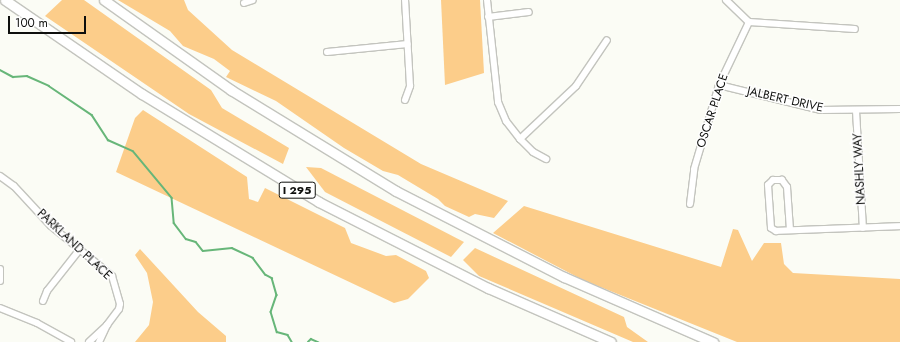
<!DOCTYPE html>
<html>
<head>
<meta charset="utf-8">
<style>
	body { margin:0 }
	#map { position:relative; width:900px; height:342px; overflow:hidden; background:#fbfcf5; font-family:Jost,sans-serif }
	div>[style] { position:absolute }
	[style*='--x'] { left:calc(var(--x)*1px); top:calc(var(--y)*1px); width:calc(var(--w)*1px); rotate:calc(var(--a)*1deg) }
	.green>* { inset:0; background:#fccd8a }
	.stream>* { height:1.5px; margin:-0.75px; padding:0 0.75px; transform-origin:0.75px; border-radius:0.75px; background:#67b679 }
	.roads { filter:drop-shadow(1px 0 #c3c4be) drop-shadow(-1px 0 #c3c4be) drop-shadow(0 1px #c3c4be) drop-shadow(0 -1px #c3c4be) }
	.minor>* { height:6px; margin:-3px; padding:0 3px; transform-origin:3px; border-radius:3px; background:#fff }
	.highway>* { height:9px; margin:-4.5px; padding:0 4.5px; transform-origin:4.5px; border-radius:4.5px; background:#fff }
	span { translate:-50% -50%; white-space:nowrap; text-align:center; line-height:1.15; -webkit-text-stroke:3px #fff; paint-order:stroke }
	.shield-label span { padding:1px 3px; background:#fff; border:1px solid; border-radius:3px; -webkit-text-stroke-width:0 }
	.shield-label { font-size:11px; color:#0e0f0d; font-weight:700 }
	.street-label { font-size:12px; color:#0e0f0d }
	.scale { position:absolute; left:8px; top:16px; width:78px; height:18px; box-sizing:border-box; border:2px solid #0e0f0d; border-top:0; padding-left:5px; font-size:12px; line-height:14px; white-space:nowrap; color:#0e0f0d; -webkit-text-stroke:3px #fff; paint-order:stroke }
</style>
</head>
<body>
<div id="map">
	<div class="green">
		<i style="clip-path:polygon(62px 0,84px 0,211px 90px,222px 108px,289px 148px,283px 164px,189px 114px,45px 16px)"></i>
		<i style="clip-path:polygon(118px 0,184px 0,188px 10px,232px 50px,421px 164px,508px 201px,494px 218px,475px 214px,469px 217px,445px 206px,438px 199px,398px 175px,383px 171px,344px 148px,276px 101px,226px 77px,230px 71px,214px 59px,183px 46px,170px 31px)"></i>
		<i style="clip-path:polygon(441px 0,480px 0,484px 73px,445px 85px)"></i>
		<i style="clip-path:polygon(143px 110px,247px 177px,249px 199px,258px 202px,265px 188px,345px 228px,351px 243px,386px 256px,396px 255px,426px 271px,429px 278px,408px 299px,394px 303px,116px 172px,135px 118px)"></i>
		<i style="clip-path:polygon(306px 167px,321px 168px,464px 242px,451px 257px,325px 192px)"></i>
		<i style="clip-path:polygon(524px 206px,721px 267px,733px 229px,738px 230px,752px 261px,764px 243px,781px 243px,784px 264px,793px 273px,900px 279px,900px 342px,737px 342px,583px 280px,493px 233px)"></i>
		<i style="clip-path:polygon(475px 248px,624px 317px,627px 327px,648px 342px,633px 342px,479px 276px,463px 260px)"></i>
		<i style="clip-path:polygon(140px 249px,198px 312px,226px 336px,226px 342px,135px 342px,149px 325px,153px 302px,147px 273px,135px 255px)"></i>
	</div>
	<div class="stream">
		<i style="--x:0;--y:70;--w:15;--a:28"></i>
		<i style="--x:13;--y:77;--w:14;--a:-4"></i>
		<i style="--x:27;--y:76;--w:24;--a:24"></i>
		<i style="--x:49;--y:86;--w:52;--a:34"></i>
		<i style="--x:92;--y:115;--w:30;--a:57"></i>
		<i style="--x:108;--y:140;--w:27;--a:24"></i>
		<i style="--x:133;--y:151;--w:61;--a:50.3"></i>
		<i style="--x:172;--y:198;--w:25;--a:85"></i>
		<i style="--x:174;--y:223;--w:20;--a:53"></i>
		<i style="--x:186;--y:239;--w:10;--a:17"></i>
		<i style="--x:196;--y:242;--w:11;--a:52"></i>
		<i style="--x:203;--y:251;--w:29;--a:-6"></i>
		<i style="--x:232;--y:248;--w:23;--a:25"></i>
		<i style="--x:253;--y:258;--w:21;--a:53"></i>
		<i style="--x:266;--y:275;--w:7;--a:27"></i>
		<i style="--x:272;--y:278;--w:18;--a:74"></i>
		<i style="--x:277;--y:295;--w:18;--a:109"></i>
		<i style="--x:271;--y:312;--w:21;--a:73"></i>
		<i style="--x:277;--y:332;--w:11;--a:15"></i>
		<i style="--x:288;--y:335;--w:8;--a:60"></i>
		<i style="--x:308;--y:342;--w:4;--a:-45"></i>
		<i style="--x:311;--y:339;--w:8;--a:23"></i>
	</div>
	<div class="roads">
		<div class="minor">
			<i style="--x:487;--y:0;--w:103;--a:83.8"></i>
			<i style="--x:498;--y:102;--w:21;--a:67"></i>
			<i style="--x:506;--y:121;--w:23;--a:52"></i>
			<i style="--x:520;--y:139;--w:18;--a:45"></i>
			<i style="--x:533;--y:152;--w:15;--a:28"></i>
			<i style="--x:726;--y:0;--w:32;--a:44"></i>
			<i style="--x:749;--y:22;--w:106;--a:3.8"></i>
			<i style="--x:244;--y:3;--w:9;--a:-18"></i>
			<i style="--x:488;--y:17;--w:41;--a:-7"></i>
			<i style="--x:327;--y:52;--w:81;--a:-5.6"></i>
			<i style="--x:719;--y:85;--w:105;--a:13.8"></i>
			<i style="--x:821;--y:110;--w:79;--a:-0.7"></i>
			<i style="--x:405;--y:100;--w:15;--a:-70"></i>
			<i style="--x:410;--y:86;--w:86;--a:-93.3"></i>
			<i style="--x:856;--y:111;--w:117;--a:86.6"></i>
			<i style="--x:520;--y:139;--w:77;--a:-43.4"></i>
			<i style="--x:576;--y:86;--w:55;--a:-56"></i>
			<i style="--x:0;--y:176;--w:17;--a:36"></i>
			<i style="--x:14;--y:186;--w:54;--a:47.2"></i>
			<i style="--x:51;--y:226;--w:79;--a:39.3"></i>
			<i style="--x:112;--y:276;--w:29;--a:74"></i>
			<i style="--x:120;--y:304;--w:5;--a:101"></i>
			<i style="--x:119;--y:309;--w:20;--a:127"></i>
			<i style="--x:690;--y:204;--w:35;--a:-83"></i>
			<i style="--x:694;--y:169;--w:88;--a:-73.4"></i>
			<i style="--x:719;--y:85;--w:70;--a:-64.5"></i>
			<i style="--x:790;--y:230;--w:43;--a:-94"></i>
			<i style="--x:787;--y:187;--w:9;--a:-126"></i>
			<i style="--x:782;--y:180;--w:9;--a:180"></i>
			<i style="--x:773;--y:180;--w:7;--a:135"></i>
			<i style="--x:768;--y:185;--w:43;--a:86"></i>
			<i style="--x:771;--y:228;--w:6;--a:31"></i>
			<i style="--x:776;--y:231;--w:124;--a:-2.3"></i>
			<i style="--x:0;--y:269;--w:12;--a:90"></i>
			<i style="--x:43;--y:301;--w:11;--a:-68"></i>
			<i style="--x:47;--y:291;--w:53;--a:-51.8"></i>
			<i style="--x:0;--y:308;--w:40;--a:22"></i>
			<i style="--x:37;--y:323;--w:39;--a:29"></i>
			<i style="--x:89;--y:342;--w:25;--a:-43"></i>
			<i style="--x:107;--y:325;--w:19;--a:115"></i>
		</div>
		<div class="highway">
			<i style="--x:5;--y:0;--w:166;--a:34.5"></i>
			<i style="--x:142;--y:94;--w:207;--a:31.4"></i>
			<i style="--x:319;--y:202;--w:190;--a:27"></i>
			<i style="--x:488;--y:288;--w:134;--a:23.7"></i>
			<i style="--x:104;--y:0;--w:156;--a:35.3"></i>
			<i style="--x:231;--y:90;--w:193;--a:31.5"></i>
			<i style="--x:396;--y:191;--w:189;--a:27.1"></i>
			<i style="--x:564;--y:277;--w:163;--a:23.6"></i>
		</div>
	</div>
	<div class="shield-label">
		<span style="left:297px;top:190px">I 295</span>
	</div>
	<div class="street-label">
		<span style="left:785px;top:100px;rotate:13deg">JALBERT DRIVE</span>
		<span style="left:713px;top:111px;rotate:-72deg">OSCAR PLACE</span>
		<span style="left:860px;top:169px;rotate:-93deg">NASHLY WAY</span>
		<span style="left:74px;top:245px;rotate:43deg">PARKLAND PLACE</span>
	</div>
	<div class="scale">100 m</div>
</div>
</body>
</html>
